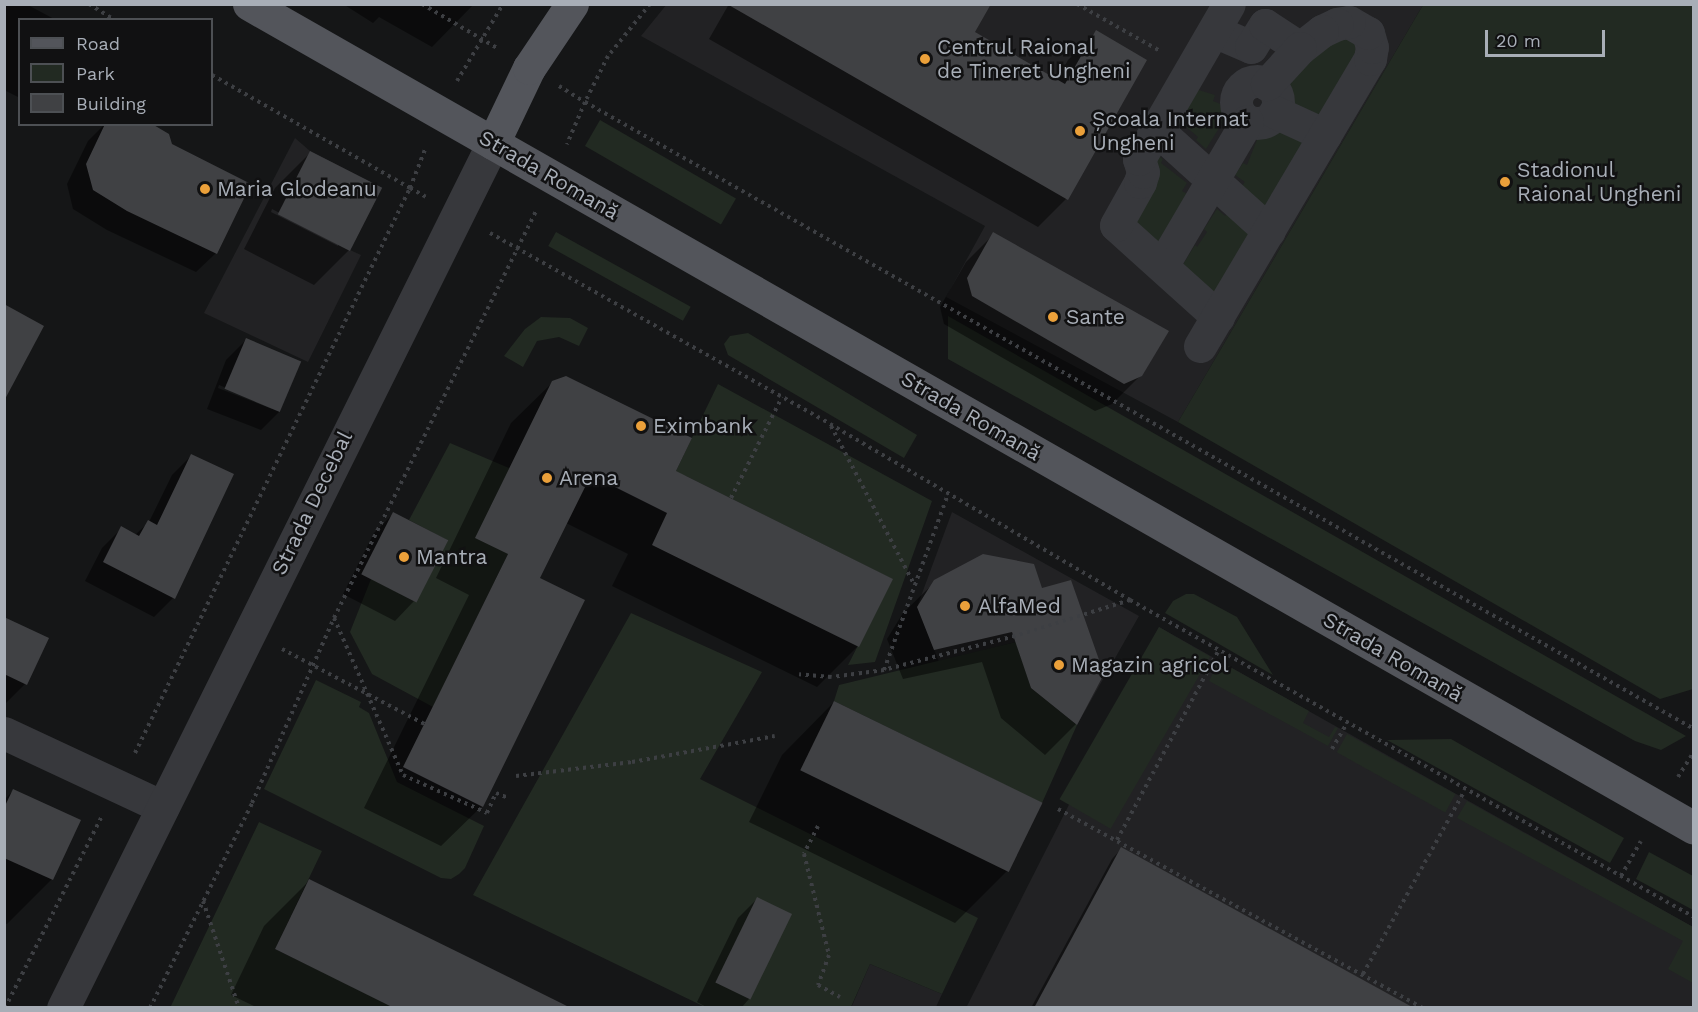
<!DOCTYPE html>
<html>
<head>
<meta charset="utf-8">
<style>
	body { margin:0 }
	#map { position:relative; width:1698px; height:1012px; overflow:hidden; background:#151617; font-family:"Work Sans",sans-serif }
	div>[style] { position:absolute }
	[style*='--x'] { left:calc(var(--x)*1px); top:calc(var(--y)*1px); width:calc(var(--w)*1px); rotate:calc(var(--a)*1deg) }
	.built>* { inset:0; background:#222224 }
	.green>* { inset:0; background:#222a22; transform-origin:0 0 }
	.shadow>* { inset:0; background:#0007 }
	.building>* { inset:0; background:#404144; transform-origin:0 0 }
	.path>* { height:4px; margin-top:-2px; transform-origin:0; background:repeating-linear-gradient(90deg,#3d3f43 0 3px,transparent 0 7.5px) }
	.minor>* { height:33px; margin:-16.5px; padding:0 16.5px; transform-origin:16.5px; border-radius:16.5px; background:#37383c }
	.minor>.ring { margin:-16.5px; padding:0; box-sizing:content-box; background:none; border:33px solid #37383c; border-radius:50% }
	.major>* { height:33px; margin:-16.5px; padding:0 16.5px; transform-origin:16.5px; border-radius:16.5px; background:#53555b }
	.dots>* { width:16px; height:16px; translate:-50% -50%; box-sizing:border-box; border:3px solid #111112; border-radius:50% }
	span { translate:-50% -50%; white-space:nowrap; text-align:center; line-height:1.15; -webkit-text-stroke:5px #111112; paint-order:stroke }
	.poi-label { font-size:21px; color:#a8aeb7 }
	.left { translate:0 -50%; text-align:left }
	.street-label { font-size:21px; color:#a8aeb7 }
	.frame { position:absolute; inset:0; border:6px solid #a8aeb7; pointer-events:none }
	.legend { position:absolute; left:18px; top:18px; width:195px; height:108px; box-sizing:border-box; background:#111112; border:2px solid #4d5054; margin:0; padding:8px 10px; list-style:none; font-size:18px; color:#a8aeb7 }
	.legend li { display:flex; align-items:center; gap:12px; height:30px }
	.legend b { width:30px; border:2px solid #4d5054 }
	.scale { position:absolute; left:1485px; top:30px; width:120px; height:27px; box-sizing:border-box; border:3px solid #a8aeb7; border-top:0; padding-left:8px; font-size:18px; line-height:21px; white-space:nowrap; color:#a8aeb7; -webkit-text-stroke:4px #111112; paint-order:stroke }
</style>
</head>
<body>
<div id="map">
	<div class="built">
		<i style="clip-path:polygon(667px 4px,1423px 5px,1178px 422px,946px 297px,985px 226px,641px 36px)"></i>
		<i style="clip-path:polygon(295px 138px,310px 151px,382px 188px,350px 250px,361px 255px,308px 362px,204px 313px)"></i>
		<i style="clip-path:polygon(952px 512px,1139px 616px,1077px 725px,1031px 688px,1016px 642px,939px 662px,917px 607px)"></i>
		<i style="clip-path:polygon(1159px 627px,1693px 927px,1693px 1007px,966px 1008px)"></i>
		<i style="clip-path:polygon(870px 964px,942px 994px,936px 1007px,851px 1008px)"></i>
	</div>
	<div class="green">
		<i style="clip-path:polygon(1423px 5px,1693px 5px,1693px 689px,1660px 699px,1178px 422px)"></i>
		<i style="clip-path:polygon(1330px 33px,1361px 41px,1325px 125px,1289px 104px,1286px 87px)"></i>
		<i style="clip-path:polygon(1192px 88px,1215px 95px,1213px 101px,1223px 105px,1226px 117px,1206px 149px,1196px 140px,1198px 137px,1184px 125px,1182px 127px,1175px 122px)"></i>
		<i style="left:600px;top:120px;width:157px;height:30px;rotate:30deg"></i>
		<i style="clip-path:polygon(1278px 128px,1313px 138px,1272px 211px,1240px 188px,1245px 182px,1235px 175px,1243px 163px,1247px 165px,1259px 135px,1271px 134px)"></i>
		<i style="clip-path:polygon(1157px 155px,1163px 159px,1161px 163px,1187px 183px,1182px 191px,1187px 194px,1156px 250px,1126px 226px)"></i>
		<i style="clip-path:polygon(1217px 209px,1225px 216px,1230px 211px,1256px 235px,1218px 305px,1182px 266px,1195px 245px,1197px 247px,1207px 232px,1204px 229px)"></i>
		<i style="left:556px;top:232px;width:154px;height:16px;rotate:29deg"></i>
		<i style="clip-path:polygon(948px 316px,1686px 736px,1661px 750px,1635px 741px,948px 359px)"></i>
		<i style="clip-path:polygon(541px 317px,570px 318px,588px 328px,579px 346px,559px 337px,537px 341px,523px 367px,504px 356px,525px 329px)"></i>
		<i style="clip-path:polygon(748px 333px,917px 435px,904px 458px,728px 355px,724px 344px,730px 336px)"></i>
		<i style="clip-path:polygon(718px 384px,932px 501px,875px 662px,848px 665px,892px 579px,686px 476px,674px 475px)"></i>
		<i style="clip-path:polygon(450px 443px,509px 468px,508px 554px,433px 707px,372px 674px,350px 632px,371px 579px,416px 602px,447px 540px,409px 520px)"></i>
		<i style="clip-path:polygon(1186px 594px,1194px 594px,1237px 617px,1273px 675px,1165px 613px,1173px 601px)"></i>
		<i style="clip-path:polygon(631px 613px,762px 672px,700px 779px,978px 918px,942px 994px,870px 964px,851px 1007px,705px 1007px,473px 895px)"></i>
		<i style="left:1159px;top:627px;width:59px;height:199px;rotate:30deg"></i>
		<i style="clip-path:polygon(1016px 642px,1031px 688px,1077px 725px,1042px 803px,834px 701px,839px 685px)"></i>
		<i style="clip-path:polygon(1219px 661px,1309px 711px,1303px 723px,1329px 737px,1335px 727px,1338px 728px,1328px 746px,1209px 681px)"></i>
		<i style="clip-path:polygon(316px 680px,361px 702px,359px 707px,369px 713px,397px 782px,484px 826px,465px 868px,459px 874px,451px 879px,441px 878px,264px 789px)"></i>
		<i style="left:1347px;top:734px;width:124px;height:21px;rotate:29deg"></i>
		<i style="clip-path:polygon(1451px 739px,1624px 838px,1610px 863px,1387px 740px)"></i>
		<i style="clip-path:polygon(1467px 801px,1693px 927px,1693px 983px,1668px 969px,1683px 941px,1457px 818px)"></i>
		<i style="clip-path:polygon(259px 822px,322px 851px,275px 949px,394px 1007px,170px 1008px)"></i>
		<i style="clip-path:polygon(1649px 852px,1693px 876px,1693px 910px,1636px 879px)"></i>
	</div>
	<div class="shadow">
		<i style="clip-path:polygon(4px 4px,26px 4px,56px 20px,20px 20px,20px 98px,4px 90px)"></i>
		<i style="clip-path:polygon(343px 4px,474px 4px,432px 47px,379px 17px,373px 23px)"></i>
		<i style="clip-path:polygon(729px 4px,973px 33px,1057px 81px,1068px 60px,1096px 32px,1066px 199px,1038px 227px,709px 39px)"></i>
		<i style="clip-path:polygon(105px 124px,216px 253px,196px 272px,107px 230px,73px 209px,67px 184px,88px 141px)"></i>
		<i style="clip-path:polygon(evenodd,310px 153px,349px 250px,314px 285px,244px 249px,275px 188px,310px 153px,272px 209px,338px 243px,338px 246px,271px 212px,272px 209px)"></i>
		<i style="clip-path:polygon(994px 234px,1141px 375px,1112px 404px,1095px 411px,944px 324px,940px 307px,966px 262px)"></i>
		<i style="clip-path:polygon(evenodd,246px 340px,280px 411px,261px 430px,207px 409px,226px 360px,246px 340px,219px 385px,272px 406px,272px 409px,218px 388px,219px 385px)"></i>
		<i style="clip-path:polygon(553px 382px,674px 472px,858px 646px,817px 687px,612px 586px,628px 554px,566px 523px,538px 579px,482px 806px,441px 846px,364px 808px,469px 595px,436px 578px,511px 423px)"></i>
		<i style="clip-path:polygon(191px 456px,173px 598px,154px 617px,85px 581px,102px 548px,122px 528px,135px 535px,149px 522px,172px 475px)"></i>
		<i style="clip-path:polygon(393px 514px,414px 601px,395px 621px,343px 594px,374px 533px)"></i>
		<i style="clip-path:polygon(935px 582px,1041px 590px,1103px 674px,1076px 724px,1045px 755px,1001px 718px,982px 662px,903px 679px,887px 639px,903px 613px)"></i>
		<i style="clip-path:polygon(4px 619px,25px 684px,6px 703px,4px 703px)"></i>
		<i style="clip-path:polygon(834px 702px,1007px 871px,955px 923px,749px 822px,782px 755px)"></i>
		<i style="clip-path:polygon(13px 791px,52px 879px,7px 924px,4px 923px,4px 800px)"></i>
		<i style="clip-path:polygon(1121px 849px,1410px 1008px,1031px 1008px,1112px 859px)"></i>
		<i style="clip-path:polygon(309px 881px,568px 1008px,258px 1008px,231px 995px,264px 926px)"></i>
		<i style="clip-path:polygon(757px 899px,749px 999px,741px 1008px,708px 1008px,697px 1002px,738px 918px)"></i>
	</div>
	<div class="building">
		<i style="clip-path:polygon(727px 4px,991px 4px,975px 32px,1065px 84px,1096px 30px,1147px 60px,1068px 200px)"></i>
		<i style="clip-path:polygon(105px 124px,152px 124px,169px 134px,172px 144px,251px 184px,217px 254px,127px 211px,93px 190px,86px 164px)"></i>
		<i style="left:310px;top:151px;width:81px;height:71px;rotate:27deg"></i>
		<i style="clip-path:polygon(993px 232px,1169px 331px,1142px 376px,1124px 384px,972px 296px,967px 278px)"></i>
		<i style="clip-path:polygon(4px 304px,44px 326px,4px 401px)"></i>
		<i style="left:246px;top:338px;width:60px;height:55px;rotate:23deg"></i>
		<i style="clip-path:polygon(566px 376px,692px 438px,676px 471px,893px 579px,859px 647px,652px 545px,667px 513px,591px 475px,540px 578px,585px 600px,483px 807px,403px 767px,508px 554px,475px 538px,552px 381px)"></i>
		<i style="clip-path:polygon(191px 454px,234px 474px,175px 599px,103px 562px,121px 526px,139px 536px,148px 520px,157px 525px)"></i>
		<i style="left:393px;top:512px;width:62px;height:70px;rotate:27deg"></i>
		<i style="clip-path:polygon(983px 554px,1034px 564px,1042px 588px,1071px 580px,1104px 674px,1077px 725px,1031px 688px,1012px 632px,934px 650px,917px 607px,934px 580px)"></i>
		<i style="clip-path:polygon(4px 617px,49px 638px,27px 685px,4px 674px)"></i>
		<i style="left:834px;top:701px;width:232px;height:77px;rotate:26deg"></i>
		<i style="clip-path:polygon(13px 789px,81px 820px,53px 880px,4px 858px,4px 808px)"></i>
		<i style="clip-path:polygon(1121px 847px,1414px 1008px,1034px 1008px)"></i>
		<i style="clip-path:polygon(309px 879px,468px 957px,571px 1008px,394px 1008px,275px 949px)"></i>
		<i style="left:757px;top:897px;width:39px;height:95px;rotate:26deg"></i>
	</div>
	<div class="path">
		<i style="--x:89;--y:4;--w:31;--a:32"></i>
		<i style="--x:422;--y:4;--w:87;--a:30.4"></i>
		<i style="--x:650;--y:4;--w:67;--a:128.9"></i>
		<i style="--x:608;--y:56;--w:51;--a:116.6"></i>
		<i style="--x:585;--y:102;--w:1274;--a:29.48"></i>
		<i style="--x:1077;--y:4;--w:95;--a:29.5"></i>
		<i style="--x:212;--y:75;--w:228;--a:29.7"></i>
		<i style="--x:410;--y:188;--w:44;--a:-68.7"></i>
		<i style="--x:457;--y:81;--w:90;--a:-59.1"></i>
		<i style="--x:559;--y:86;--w:31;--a:32"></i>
		<i style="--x:585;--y:102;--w:46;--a:113.2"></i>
		<i style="--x:490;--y:233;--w:390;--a:29.3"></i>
		<i style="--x:830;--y:424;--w:348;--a:30.4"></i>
		<i style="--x:1130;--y:600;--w:121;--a:162.6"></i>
		<i style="--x:1015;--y:636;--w:135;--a:165.5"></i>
		<i style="--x:884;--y:670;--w:53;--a:172.5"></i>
		<i style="--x:831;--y:677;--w:32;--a:-175"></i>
		<i style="--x:831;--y:426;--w:178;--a:62.3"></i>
		<i style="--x:731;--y:498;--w:113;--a:-63.2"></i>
		<i style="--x:1130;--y:600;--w:647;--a:29.34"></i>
		<i style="--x:334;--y:618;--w:171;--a:66.3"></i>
		<i style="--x:403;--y:775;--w:92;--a:24.3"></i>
		<i style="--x:487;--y:813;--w:22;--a:-66"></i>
		<i style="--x:496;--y:793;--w:11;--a:22"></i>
		<i style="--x:282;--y:649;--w:161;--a:27.8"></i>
		<i style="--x:884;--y:670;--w:187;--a:-70"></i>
		<i style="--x:1332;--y:749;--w:30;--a:-60"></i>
		<i style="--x:135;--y:753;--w:628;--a:-64.05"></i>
		<i style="--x:410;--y:188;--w:18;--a:29"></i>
		<i style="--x:516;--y:776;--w:117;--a:-6.9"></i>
		<i style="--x:632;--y:762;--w:145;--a:-10.3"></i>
		<i style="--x:1678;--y:777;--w:31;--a:-58"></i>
		<i style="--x:1058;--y:809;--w:416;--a:28.6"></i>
		<i style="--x:818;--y:826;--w:31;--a:117"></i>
		<i style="--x:804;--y:854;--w:104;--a:76.1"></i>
		<i style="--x:829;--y:955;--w:32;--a:110"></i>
		<i style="--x:818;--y:985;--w:25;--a:29"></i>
		<i style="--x:1117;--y:840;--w:213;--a:-61.8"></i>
		<i style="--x:1621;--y:876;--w:40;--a:-60.3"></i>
		<i style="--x:203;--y:901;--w:113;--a:71.4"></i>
		<i style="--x:1363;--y:974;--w:210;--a:-61"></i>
		<i style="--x:5;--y:1008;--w:213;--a:-63.2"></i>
		<i style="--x:150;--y:1008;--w:229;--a:-63.5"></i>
		<i style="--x:252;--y:803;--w:202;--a:-66.1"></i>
		<i style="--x:334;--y:618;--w:454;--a:-63.6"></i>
	</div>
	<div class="minor">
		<i style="--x:1214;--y:31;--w:40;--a:23.4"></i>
		<i style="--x:1251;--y:47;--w:26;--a:-58"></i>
		<i style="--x:1265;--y:25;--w:42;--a:33.3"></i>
		<i class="ring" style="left:1236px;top:81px;width:9px;height:9px"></i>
		<i style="--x:1275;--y:112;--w:55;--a:24.7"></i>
		<i style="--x:1156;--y:129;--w:152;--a:42.1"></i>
		<i style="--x:1162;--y:266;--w:168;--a:-59.6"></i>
		<i style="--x:1218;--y:317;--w:137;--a:-138"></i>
		<i style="--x:1116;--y:225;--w:49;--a:-60.8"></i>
		<i style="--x:1140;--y:182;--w:10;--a:-73"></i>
		<i style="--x:1143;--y:172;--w:14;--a:-107"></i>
		<i style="--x:1139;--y:159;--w:179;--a:-59.9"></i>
		<i style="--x:1200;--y:346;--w:334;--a:-59.4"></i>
		<i style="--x:1370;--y:59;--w:12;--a:-81"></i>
		<i style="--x:1372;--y:47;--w:15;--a:-106"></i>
		<i style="--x:1368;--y:33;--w:22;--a:-150"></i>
		<i style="--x:1349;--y:22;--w:12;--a:171"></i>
		<i style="--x:1337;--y:24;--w:17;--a:155"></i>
		<i style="--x:1322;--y:31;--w:28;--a:142"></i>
		<i style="--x:1300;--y:48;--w:49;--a:132.5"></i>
		<i style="--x:4;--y:733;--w:175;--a:25"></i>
		<i style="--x:63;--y:1008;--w:966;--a:-63.57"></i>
	</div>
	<div class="major">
		<i style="--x:249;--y:4;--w:1663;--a:29.69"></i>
		<i style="--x:493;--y:143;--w:83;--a:-64.4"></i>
		<i style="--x:529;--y:68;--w:77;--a:-56.1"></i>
	</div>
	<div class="dots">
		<i style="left:925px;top:59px;background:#eba03a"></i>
		<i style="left:1080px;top:131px;background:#eba03a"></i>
		<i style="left:1505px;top:182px;background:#eba03a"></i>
		<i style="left:205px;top:189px;background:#eba03a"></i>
		<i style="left:1053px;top:317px;background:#eba03a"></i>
		<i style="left:641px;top:426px;background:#eba03a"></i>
		<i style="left:547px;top:478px;background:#eba03a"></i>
		<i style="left:404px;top:557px;background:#eba03a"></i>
		<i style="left:965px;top:606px;background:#eba03a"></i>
		<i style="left:1059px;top:665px;background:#eba03a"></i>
	</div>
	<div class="poi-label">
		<span class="left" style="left:937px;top:59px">Centrul Raional<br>de Tineret Ungheni</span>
		<span class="left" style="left:1092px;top:131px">Școala Internat<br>Ungheni</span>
		<span class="left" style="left:1517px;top:182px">Stadionul<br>Raional Ungheni</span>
		<span class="left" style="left:217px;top:189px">Maria Glodeanu</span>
		<span class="left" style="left:1066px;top:317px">Sante</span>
		<span class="left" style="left:653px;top:426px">Eximbank</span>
		<span class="left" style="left:559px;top:478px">Arena</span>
		<span class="left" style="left:416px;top:557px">Mantra</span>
		<span class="left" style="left:978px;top:606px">AlfaMed</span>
		<span class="left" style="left:1071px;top:665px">Magazin agricol</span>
	</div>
	<div class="street-label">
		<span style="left:549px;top:175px;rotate:30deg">Strada Romană</span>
		<span style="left:971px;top:416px;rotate:30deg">Strada Romană</span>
		<span style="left:312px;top:503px;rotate:-64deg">Strada Decebal</span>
		<span style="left:1393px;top:657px;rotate:30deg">Strada Romană</span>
	</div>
	<div class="frame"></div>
	<ul class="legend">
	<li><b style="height:8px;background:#53555b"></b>Road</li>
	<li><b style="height:16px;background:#222a22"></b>Park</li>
	<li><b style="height:16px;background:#404144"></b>Building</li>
	</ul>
	<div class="scale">20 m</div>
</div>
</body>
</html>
